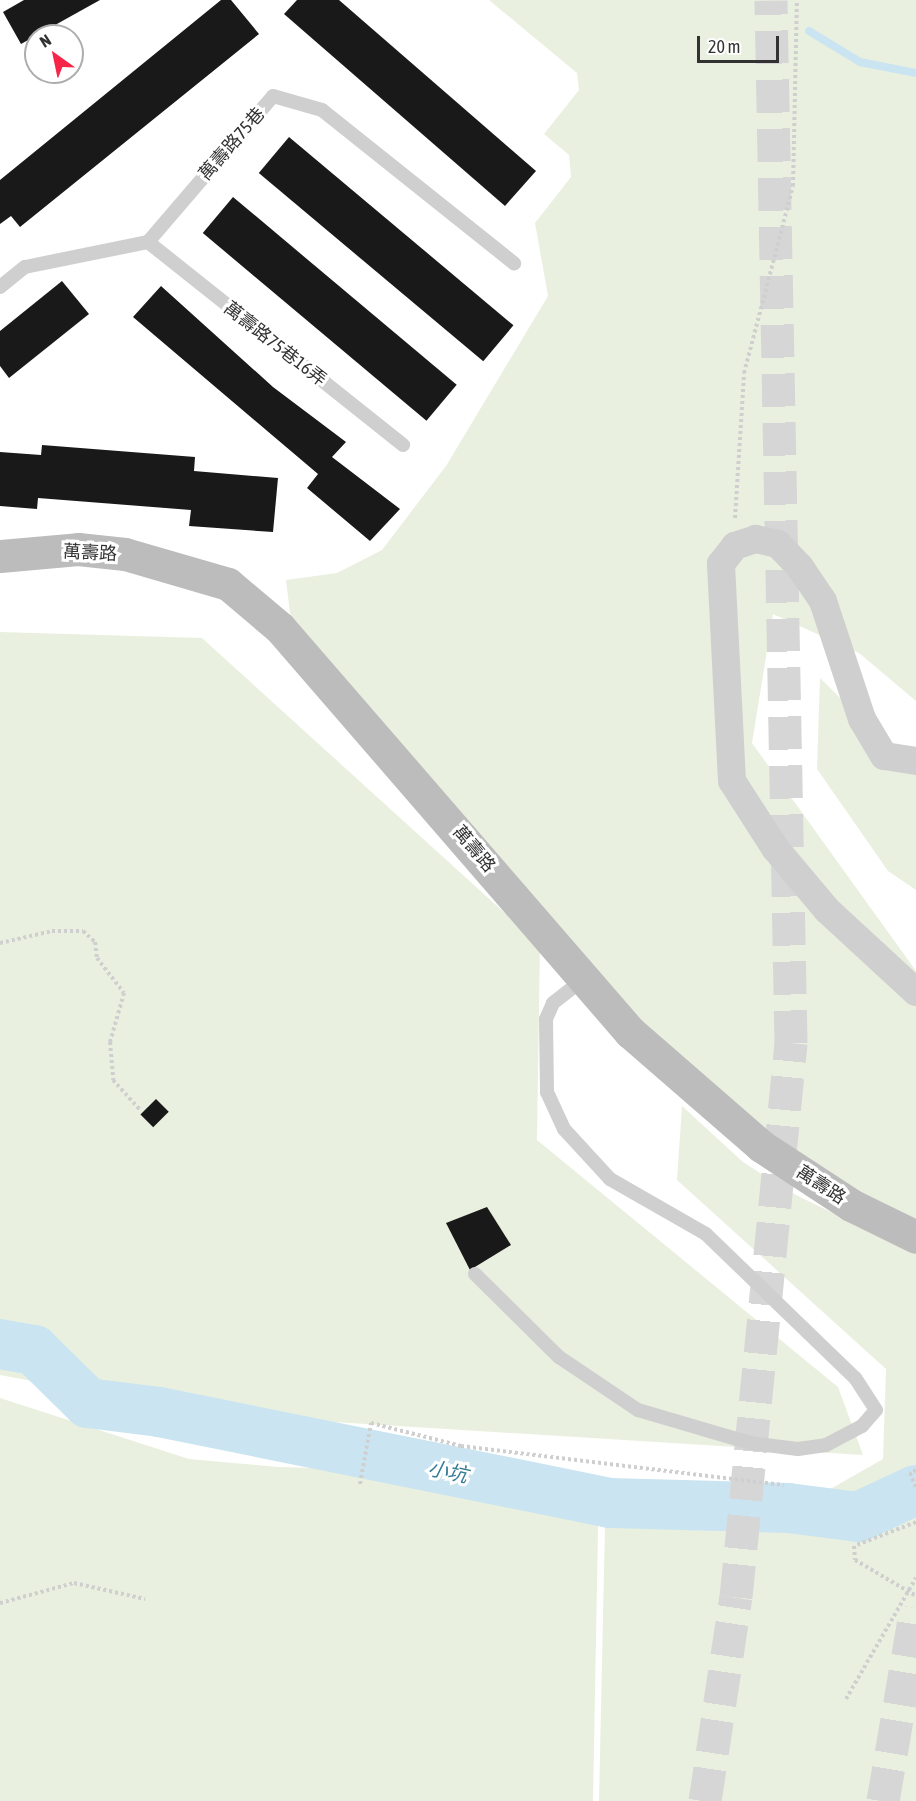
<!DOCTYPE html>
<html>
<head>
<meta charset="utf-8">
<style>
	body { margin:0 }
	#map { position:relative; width:916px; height:1801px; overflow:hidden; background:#fff; font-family:"Asap Condensed","Noto Sans TC",sans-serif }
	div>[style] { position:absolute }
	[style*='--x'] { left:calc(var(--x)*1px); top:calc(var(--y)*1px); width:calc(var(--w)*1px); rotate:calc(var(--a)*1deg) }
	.green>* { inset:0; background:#eaf0df }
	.stream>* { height:8px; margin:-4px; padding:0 4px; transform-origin:4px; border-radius:4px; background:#cae5f1 }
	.river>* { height:50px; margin:-25px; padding:0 25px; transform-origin:25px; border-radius:25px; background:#cae5f1 }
	.building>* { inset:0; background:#191919; transform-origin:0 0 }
	.highway-tunnel>* { height:33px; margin-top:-16.5px; transform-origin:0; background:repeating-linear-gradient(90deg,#d6d6d6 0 33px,transparent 0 49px) }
	.path>* { height:4px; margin-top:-2px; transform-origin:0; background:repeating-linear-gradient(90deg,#cfcfcf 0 3px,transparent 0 6px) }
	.lane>* { height:14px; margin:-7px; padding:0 7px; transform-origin:7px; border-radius:7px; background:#cfcfcf }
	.street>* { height:28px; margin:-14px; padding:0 14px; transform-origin:14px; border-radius:14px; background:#cfcfcf }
	.secondary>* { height:33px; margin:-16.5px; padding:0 16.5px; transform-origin:16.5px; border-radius:16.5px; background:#bcbcbc }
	span { translate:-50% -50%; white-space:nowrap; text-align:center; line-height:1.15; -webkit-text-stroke:6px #fff; paint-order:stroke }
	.street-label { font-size:18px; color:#323232 }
	.water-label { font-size:20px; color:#347a97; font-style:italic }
	.north { position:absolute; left:24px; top:24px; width:60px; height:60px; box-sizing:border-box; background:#fff; border:2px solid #adadad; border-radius:50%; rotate:327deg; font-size:16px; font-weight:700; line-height:24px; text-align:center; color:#323232 }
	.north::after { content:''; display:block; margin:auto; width:21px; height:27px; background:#f72648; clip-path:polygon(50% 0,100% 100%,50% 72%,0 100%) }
	.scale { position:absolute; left:697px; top:36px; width:82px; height:27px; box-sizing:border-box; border:3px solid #323232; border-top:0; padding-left:8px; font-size:18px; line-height:21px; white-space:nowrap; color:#323232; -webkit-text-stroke:4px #fff; paint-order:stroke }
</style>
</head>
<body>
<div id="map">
	<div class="green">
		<i style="clip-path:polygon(489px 0,916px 0,916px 701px,859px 653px,773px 614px,752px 743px,916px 971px,916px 1221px,843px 1190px,662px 1046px,296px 631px,290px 613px,286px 580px,337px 573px,382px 550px,446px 466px,548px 296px,535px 223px,571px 177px,569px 155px,544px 134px,579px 90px,577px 73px)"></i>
		<i style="clip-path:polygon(0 632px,202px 638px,540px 945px,537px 1140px,838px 1387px,863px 1455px,207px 1414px,0 1375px)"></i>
		<i style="clip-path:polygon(820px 678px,916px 773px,916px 890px,888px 871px,817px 769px)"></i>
		<i style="clip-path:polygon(682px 1106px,743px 1162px,790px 1192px,916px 1254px,916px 1801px,599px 1801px,606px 1478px,811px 1500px,883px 1459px,886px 1369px,677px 1180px)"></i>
		<i style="clip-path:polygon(0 1398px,189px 1459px,278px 1467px,599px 1476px,593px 1801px,0 1801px)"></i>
	</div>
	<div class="stream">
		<i style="--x:809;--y:31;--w:60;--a:31.3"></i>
		<i style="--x:860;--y:62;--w:57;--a:11.1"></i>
	</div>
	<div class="river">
		<i style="--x:0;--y:1344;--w:35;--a:10"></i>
		<i style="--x:34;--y:1350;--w:76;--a:44.5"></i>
		<i style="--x:88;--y:1403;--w:72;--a:7.2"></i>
		<i style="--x:159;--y:1412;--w:460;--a:11.4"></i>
		<i style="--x:610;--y:1503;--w:178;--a:1.6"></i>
		<i style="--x:788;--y:1508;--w:71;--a:7.3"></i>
		<i style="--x:858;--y:1517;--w:64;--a:-25"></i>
	</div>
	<div class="building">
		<i style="clip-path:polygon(24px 0,100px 0,21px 44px,3px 12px)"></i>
		<i style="clip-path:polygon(221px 0,231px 0,259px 34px,20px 227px,11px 216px,0 224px,0 180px)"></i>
		<i style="clip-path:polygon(297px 0,339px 0,536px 171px,505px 206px,284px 14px)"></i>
		<i style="left:289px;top:137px;width:293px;height:47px;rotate:40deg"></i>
		<i style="left:233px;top:197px;width:292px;height:47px;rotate:40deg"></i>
		<i style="clip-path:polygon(62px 281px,89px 314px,9px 378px,0 366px,0 331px)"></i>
		<i style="clip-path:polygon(161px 286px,273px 387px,346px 442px,332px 457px,400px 509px,370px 541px,307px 488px,318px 474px,133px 317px)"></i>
		<i style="clip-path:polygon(42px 445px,195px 457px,194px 471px,278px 478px,273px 532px,189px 526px,191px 510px,38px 498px,37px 509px,0 506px,0 452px,41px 455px)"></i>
		<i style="left:156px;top:1099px;width:18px;height:22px;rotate:45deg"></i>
		<i style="clip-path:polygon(487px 1207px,511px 1245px,470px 1270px,446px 1223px)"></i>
	</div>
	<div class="highway-tunnel">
		<i style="--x:705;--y:1801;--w:206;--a:-81.4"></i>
		<i style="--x:736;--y:1597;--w:557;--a:-84.33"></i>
		<i style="--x:791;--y:1043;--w:1043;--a:-91.1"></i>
		<i style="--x:883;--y:1801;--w:196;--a:-80.3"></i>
	</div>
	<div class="path">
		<i style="--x:735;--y:518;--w:145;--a:-86.4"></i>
		<i style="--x:744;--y:373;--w:193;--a:-75.3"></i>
		<i style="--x:793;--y:186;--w:186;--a:-88.8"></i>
		<i style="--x:0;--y:943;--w:53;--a:-13"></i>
		<i style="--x:52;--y:931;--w:31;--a:0"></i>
		<i style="--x:83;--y:931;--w:16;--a:43"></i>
		<i style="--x:95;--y:942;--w:16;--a:83"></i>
		<i style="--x:97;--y:958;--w:44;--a:52.4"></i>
		<i style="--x:124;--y:993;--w:51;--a:105.9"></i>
		<i style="--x:110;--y:1042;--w:38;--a:85"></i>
		<i style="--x:113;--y:1080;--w:42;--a:47.9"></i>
		<i style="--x:916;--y:1470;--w:7;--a:153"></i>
		<i style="--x:910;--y:1473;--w:16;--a:68"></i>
		<i style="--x:360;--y:1484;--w:62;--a:-79.8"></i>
		<i style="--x:371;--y:1423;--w:93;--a:14.3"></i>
		<i style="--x:461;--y:1446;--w:325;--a:6.9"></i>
		<i style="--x:916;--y:1522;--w:66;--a:158.8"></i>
		<i style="--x:854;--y:1546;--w:14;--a:86"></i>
		<i style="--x:855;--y:1560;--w:71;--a:30.5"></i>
		<i style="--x:0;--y:1603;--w:77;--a:-15.1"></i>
		<i style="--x:74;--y:1583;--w:73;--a:12.7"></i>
		<i style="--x:846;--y:1699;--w:140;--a:-60"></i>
	</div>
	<div class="lane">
		<i style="--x:148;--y:242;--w:326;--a:38.5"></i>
		<i style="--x:0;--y:287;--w:32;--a:-39"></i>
		<i style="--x:25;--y:267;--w:126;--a:-11.5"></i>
		<i style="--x:148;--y:242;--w:192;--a:-49.4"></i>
		<i style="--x:273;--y:96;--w:51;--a:15.9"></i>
		<i style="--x:322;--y:110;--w:246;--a:38.6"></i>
		<i style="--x:475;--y:1274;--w:118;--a:44.7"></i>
		<i style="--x:559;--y:1357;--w:95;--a:33.9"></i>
		<i style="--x:638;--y:1410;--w:117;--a:16.4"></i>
		<i style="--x:750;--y:1443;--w:48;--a:7.1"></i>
		<i style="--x:798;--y:1449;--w:28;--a:-8"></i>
		<i style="--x:826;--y:1445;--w:41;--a:-27.8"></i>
		<i style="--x:862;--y:1426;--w:21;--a:-49"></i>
		<i style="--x:876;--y:1410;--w:38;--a:-123"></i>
		<i style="--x:855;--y:1378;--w:207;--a:-136"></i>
		<i style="--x:706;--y:1234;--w:111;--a:-150.2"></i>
		<i style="--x:610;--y:1179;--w:68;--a:-132.6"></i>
		<i style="--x:564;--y:1129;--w:41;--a:-114.7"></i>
		<i style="--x:547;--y:1092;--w:73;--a:-90.8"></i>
		<i style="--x:546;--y:1019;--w:17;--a:-66"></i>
		<i style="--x:553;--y:1003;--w:37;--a:-38"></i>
	</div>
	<div class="street">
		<i style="--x:916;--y:761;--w:32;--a:-171"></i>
		<i style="--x:884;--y:756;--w:43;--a:-120.7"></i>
		<i style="--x:862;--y:719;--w:124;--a:-108.3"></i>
		<i style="--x:823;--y:601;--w:41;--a:-124.1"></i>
		<i style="--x:800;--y:567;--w:32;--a:-134"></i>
		<i style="--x:778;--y:544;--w:23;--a:-167"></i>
		<i style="--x:756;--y:539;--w:22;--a:162"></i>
		<i style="--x:735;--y:546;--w:23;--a:128"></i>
		<i style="--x:721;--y:564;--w:217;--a:87.1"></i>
		<i style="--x:732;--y:781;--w:80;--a:57.3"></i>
		<i style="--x:775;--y:848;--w:81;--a:50"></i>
		<i style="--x:827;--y:910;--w:121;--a:42.7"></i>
	</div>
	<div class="secondary">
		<i style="--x:0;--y:556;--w:78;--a:-5.1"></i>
		<i style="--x:78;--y:549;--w:47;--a:6.1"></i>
		<i style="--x:125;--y:554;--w:107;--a:16.2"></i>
		<i style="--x:228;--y:584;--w:68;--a:40.2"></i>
		<i style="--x:280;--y:628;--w:535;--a:49.1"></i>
		<i style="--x:630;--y:1032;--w:174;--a:41"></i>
		<i style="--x:761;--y:1146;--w:108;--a:33.2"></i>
		<i style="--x:851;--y:1205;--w:72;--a:26.2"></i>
	</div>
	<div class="street-label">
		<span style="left:232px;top:144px;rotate:-49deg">萬壽路75巷</span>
		<span style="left:275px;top:344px;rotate:38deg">萬壽路75巷16弄</span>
		<span style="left:90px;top:553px;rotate:3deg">萬壽路</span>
		<span style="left:474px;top:849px;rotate:50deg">萬壽路</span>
		<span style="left:821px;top:1185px;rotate:33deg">萬壽路</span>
	</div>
	<div class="water-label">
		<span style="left:448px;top:1471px;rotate:12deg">小坑</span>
	</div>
	<div class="north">N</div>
	<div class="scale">20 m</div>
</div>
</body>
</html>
